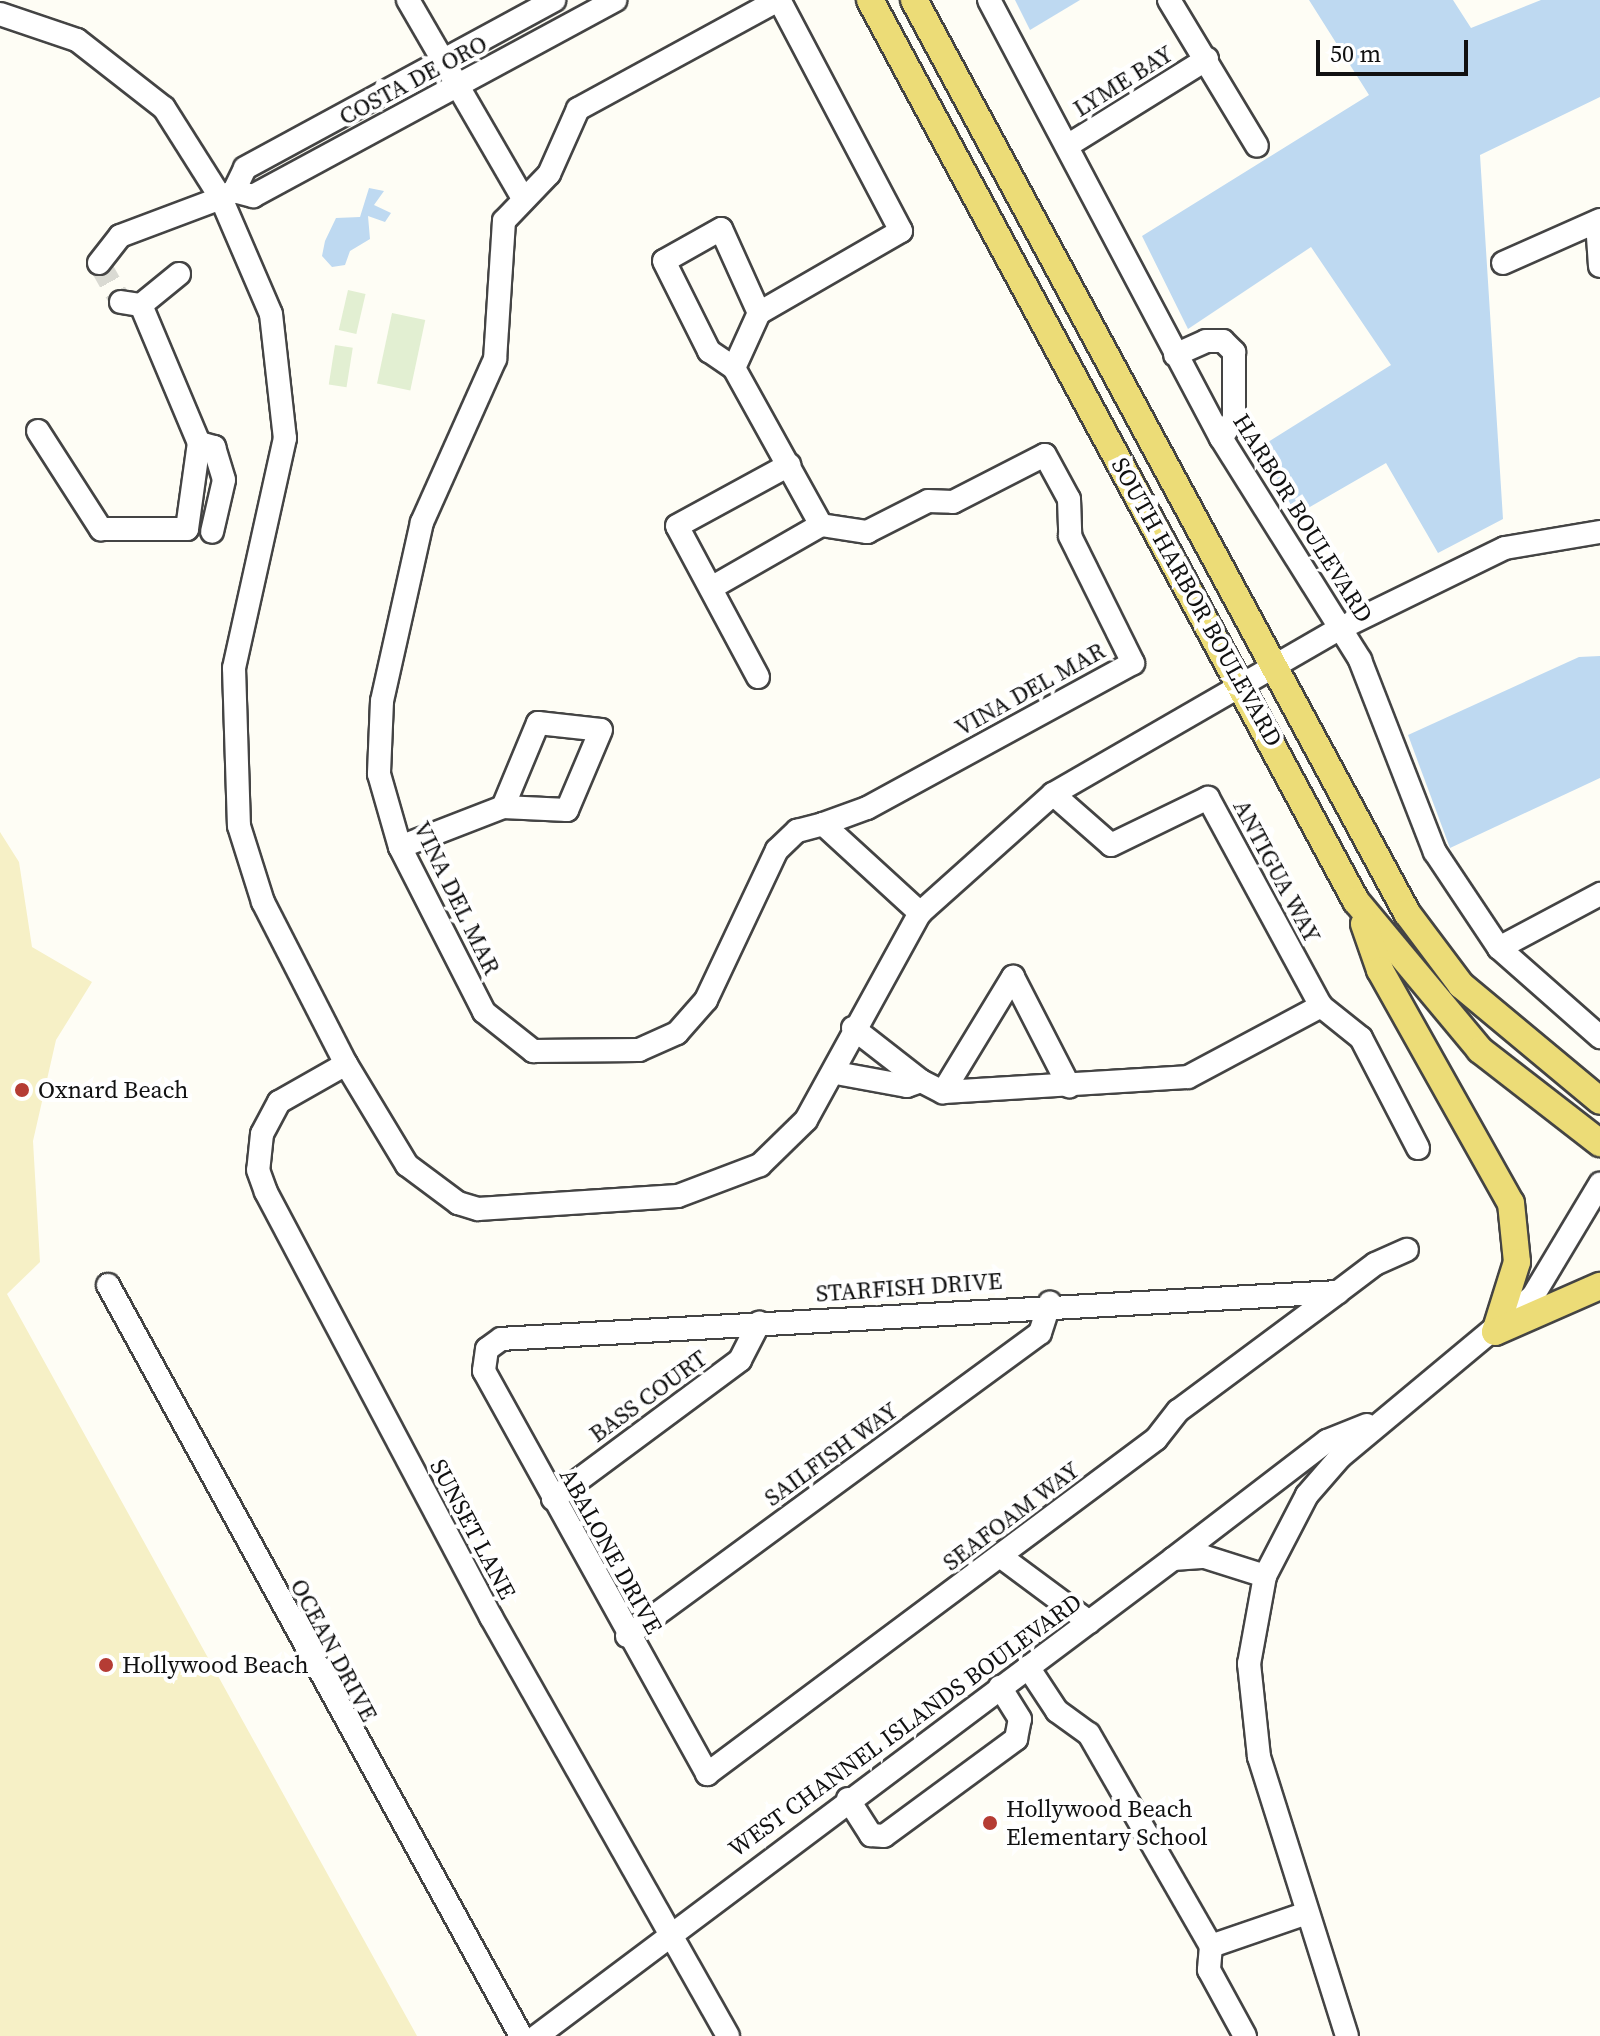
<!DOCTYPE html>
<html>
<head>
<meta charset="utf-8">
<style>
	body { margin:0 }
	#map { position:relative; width:1600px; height:2036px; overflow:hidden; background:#fefdf5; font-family:"Source Serif 4",serif }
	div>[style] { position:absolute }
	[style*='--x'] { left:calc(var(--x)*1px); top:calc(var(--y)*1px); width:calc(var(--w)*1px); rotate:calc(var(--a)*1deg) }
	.sand>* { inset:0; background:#f6f0c6 }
	.pitch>* { inset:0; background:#e2efd2; transform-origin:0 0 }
	.water>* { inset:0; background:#bed9f1 }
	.minor-tunnel>* { height:22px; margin-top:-11px; transform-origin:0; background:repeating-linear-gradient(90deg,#dadad3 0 22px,transparent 0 33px) }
	.roads { filter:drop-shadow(2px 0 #444) drop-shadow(-2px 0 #444) drop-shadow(0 2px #444) drop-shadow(0 -2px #444) }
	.minor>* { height:22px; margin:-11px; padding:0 11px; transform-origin:11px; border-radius:11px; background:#fff }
	.major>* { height:26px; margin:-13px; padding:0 13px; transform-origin:13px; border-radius:13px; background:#ecdc77 }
	.dots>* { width:22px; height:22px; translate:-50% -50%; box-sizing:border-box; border:4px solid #fff; border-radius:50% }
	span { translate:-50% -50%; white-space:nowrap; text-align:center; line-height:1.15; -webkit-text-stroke:8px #fff; paint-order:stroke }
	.street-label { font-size:24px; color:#111 }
	.poi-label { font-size:24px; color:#111 }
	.left { translate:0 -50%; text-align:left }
	.scale { position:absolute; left:1316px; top:40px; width:152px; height:36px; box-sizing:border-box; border:4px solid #111; border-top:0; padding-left:10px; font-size:24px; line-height:28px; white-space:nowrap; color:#111; -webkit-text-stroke:6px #fff; paint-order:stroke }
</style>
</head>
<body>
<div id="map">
	<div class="sand">
		<i style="clip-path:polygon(0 832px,19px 862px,32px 947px,92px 982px,56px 1040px,33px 1141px,40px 1262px,7px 1294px,417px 2036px,0 2036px)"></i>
	</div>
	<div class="pitch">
		<i style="left:348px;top:290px;width:18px;height:41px;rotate:13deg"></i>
		<i style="left:392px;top:313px;width:34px;height:72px;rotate:12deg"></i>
		<i style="left:335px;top:345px;width:18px;height:40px;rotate:9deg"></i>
	</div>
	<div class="water">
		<i style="clip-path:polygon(1015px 0,1080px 0,1030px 30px)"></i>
		<i style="clip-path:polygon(1309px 0,1453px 0,1471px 28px,1541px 0,1600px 0,1600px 97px,1480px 155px,1503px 519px,1438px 553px,1386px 463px,1296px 515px,1260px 447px,1391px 365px,1311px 247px,1188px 329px,1142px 236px,1369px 95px)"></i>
		<i style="clip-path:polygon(369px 188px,384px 191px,374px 205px,391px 213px,385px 222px,368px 216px,370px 239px,350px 251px,345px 265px,332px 267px,322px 256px,325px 241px,336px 218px,360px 217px)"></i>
		<i style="clip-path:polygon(1600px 656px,1600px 778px,1450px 848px,1408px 735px,1579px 657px)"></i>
	</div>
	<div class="minor-tunnel">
		<i style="--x:99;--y:263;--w:45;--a:60.6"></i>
	</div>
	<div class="roads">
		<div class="minor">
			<i style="--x:408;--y:0;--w:228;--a:59.9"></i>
			<i style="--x:778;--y:0;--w:228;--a:151.4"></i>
			<i style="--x:578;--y:109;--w:71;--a:114"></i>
			<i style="--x:549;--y:174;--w:65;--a:133.8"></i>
			<i style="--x:504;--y:221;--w:138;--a:93.7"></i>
			<i style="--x:495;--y:359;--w:179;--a:114.1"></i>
			<i style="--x:422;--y:522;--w:183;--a:102.6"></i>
			<i style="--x:382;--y:701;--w:73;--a:92.4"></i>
			<i style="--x:379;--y:774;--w:76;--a:74"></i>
			<i style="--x:400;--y:847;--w:185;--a:63"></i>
			<i style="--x:484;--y:1012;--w:63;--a:38.5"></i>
			<i style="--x:533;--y:1051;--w:106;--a:-0.5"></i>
			<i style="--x:639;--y:1050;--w:42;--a:-24.1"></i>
			<i style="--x:677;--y:1033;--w:44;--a:-48.7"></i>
			<i style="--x:706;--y:1000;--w:166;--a:-64.7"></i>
			<i style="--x:777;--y:850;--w:28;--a:-44"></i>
			<i style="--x:797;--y:831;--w:27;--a:-15"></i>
			<i style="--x:823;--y:824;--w:132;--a:42.5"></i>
			<i style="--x:989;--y:0;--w:496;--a:62.1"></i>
			<i style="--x:1221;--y:438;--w:262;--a:57.9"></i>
			<i style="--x:1360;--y:660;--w:206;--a:68.7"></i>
			<i style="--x:1435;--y:852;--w:115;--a:56.3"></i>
			<i style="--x:1499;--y:948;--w:135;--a:41.4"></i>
			<i style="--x:1169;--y:0;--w:170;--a:58.9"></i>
			<i style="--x:0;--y:14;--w:81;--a:18.7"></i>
			<i style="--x:77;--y:40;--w:110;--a:38"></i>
			<i style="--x:164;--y:108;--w:107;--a:57.7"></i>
			<i style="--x:221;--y:198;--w:126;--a:66.7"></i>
			<i style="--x:271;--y:314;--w:125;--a:83.6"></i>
			<i style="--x:285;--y:438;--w:236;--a:102.5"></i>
			<i style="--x:234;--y:668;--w:158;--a:88.2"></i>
			<i style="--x:239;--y:826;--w:80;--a:72.5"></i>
			<i style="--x:263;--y:902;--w:182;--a:62.9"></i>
			<i style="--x:346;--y:1064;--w:118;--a:58.9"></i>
			<i style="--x:407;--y:1165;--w:64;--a:36.7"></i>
			<i style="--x:458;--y:1203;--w:21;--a:17"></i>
			<i style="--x:478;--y:1209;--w:200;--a:-3.7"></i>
			<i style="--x:678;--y:1196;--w:88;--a:-20.7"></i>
			<i style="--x:760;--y:1165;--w:64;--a:-44.4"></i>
			<i style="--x:806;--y:1120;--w:236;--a:-61.2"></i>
			<i style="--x:920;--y:913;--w:178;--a:-41.8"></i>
			<i style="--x:1053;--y:794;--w:332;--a:-30"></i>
			<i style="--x:1341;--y:628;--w:182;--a:-26"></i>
			<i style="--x:1505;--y:548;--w:96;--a:-9.6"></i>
			<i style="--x:1067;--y:146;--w:165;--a:-31.9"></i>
			<i style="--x:234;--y:191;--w:20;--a:15"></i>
			<i style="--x:253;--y:196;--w:412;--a:-28.4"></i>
			<i style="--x:1597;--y:222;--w:44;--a:86.1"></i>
			<i style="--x:99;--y:263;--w:34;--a:-52"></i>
			<i style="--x:120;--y:236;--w:108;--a:-20.6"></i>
			<i style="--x:221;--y:198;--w:15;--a:-28"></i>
			<i style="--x:234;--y:191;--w:25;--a:-64"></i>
			<i style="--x:245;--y:168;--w:352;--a:-28.5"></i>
			<i style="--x:1503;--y:263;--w:106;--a:-23.9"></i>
			<i style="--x:121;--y:302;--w:20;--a:9"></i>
			<i style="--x:141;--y:305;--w:49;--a:-39.2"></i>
			<i style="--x:759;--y:313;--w:92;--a:-114.3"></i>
			<i style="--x:721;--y:229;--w:65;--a:150.7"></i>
			<i style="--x:664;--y:261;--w:101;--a:63.4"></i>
			<i style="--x:709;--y:351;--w:30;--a:34"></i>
			<i style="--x:734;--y:368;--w:179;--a:61"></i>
			<i style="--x:821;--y:525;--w:47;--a:8.7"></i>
			<i style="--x:867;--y:532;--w:68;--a:-26.9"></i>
			<i style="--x:928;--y:501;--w:25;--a:2"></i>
			<i style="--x:953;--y:502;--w:103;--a:-27.1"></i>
			<i style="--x:1045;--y:455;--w:50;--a:61.4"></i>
			<i style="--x:1069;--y:499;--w:37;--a:88"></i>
			<i style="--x:1070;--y:536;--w:142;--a:63.6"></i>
			<i style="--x:1133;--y:663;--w:303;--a:151.4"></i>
			<i style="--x:867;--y:808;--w:47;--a:160"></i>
			<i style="--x:1175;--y:355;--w:34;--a:-24"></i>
			<i style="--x:1206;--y:341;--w:17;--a:0"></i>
			<i style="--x:1223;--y:341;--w:16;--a:45"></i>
			<i style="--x:1234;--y:352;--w:67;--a:90"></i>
			<i style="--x:1234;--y:419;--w:23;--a:124"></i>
			<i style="--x:734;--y:368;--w:60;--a:-65.6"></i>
			<i style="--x:759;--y:313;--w:164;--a:-30"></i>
			<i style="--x:901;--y:231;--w:261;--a:-117.8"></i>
			<i style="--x:38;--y:431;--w:117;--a:57.3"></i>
			<i style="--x:101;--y:529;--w:86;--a:0"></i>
			<i style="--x:187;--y:529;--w:87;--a:-82.1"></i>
			<i style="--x:199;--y:443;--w:150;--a:-112.8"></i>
			<i style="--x:199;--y:443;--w:16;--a:15"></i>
			<i style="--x:214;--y:447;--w:34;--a:73"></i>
			<i style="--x:224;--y:480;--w:53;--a:103"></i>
			<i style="--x:711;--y:588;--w:127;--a:-29.8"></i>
			<i style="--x:758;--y:677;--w:171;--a:-118.2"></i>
			<i style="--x:677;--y:526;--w:128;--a:-28.6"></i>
			<i style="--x:1053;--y:794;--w:77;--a:41.3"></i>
			<i style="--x:1111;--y:845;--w:108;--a:-25.9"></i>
			<i style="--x:1208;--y:798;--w:237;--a:61.5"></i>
			<i style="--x:1321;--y:1006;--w:51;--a:38.7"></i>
			<i style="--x:1361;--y:1038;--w:124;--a:62.6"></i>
			<i style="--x:400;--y:847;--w:110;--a:-21.2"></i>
			<i style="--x:503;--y:807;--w:91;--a:-67.4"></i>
			<i style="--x:538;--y:723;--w:63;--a:6.3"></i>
			<i style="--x:601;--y:730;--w:87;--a:113"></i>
			<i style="--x:567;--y:810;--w:64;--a:-177.3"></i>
			<i style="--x:1499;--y:948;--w:115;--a:-28.1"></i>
			<i style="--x:853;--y:1028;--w:86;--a:37.9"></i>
			<i style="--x:346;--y:1064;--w:77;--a:150.4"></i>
			<i style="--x:279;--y:1102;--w:36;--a:118"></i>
			<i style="--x:262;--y:1134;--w:36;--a:96"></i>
			<i style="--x:258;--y:1170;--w:23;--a:70"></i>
			<i style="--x:266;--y:1192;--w:481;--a:62.1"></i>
			<i style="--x:491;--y:1617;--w:481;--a:60.5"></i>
			<i style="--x:836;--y:1073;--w:72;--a:10.4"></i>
			<i style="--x:907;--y:1086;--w:15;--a:-20"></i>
			<i style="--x:921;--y:1081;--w:25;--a:27"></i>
			<i style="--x:943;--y:1092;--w:245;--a:-3.5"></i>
			<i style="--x:1188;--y:1077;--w:151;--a:-28.1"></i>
			<i style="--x:943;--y:1092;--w:135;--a:-58.7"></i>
			<i style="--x:1013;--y:977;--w:123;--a:62.8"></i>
			<i style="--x:108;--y:1285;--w:857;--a:61.19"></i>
			<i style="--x:1338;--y:1292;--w:838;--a:176.79"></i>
			<i style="--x:501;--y:1339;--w:17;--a:144"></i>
			<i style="--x:487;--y:1349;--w:22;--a:98"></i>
			<i style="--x:484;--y:1371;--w:461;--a:61"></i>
			<i style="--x:707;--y:1774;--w:560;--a:-36.73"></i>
			<i style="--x:1156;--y:1439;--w:36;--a:-52"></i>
			<i style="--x:1178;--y:1411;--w:199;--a:-36.6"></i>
			<i style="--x:1338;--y:1292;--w:46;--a:-37.1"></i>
			<i style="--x:1375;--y:1264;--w:35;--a:-24"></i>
			<i style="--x:553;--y:1499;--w:233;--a:-36.6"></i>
			<i style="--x:740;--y:1360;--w:42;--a:-62.8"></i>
			<i style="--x:1000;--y:1556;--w:111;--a:36.6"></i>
			<i style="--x:1173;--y:1559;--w:194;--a:-37.5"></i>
			<i style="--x:1327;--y:1441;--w:43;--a:-21.8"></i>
			<i style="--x:627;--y:1636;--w:512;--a:-36.27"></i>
			<i style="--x:1040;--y:1333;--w:32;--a:-72"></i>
			<i style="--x:1028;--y:1667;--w:53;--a:56.6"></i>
			<i style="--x:1057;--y:1711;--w:39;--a:36"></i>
			<i style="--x:1089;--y:1734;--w:245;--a:60.1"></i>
			<i style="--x:1211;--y:1946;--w:102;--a:-19"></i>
			<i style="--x:848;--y:1799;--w:43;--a:57.4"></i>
			<i style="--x:871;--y:1835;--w:13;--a:4"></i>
			<i style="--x:884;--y:1836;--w:164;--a:-36.3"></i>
			<i style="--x:1016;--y:1739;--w:20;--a:-79"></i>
			<i style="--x:1020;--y:1719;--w:38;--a:-122"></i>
			<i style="--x:1211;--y:1946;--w:24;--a:95"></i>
			<i style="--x:1209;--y:1970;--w:75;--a:61.4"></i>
			<i style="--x:537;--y:2036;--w:795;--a:-36.87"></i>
			<i style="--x:1173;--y:1559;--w:32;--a:-4"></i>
			<i style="--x:1205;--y:1557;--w:63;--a:17.6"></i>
			<i style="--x:1347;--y:2036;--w:293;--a:-107.5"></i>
			<i style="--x:1259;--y:1757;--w:94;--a:-96.1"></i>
			<i style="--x:1249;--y:1664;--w:89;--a:-79.7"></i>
			<i style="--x:1265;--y:1576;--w:91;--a:-62.6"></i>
			<i style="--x:1307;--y:1495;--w:50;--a:-49"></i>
			<i style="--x:1340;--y:1457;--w:251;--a:-39.8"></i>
			<i style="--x:1533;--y:1296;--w:131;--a:-59.1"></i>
		</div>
		<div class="major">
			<i style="--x:870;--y:0;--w:1024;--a:61.66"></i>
			<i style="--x:1356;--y:901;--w:194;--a:50.2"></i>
			<i style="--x:1480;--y:1050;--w:152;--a:37.8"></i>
			<i style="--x:914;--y:0;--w:1038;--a:61.63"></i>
			<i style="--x:1407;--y:913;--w:90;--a:53.1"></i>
			<i style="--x:1461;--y:985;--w:181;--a:39.8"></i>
			<i style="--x:1364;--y:924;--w:49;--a:70.8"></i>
			<i style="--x:1380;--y:970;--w:267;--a:60.7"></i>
			<i style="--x:1511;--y:1203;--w:59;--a:84.2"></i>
			<i style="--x:1517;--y:1262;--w:73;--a:107.4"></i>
			<i style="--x:1495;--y:1332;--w:115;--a:-23.7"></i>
		</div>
	</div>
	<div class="dots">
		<i style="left:22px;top:1090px;background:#b53c34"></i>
		<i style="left:106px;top:1665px;background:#b53c34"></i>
		<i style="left:990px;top:1823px;background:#b53c34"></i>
	</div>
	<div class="street-label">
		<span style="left:413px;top:80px;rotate:-28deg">COSTA DE ORO</span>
		<span style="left:1123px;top:81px;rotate:-32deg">LYME BAY</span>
		<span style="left:1303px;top:518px;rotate:58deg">HARBOR BOULEVARD</span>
		<span style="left:1197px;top:602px;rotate:61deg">SOUTH HARBOR BOULEVARD</span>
		<span style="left:1030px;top:689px;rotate:-29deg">VINA DEL MAR</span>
		<span style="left:1277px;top:871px;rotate:62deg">ANTIGUA WAY</span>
		<span style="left:457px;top:898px;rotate:64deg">VINA DEL MAR</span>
		<span style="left:909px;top:1287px;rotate:-4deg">STARFISH DRIVE</span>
		<span style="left:648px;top:1396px;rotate:-36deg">BASS COURT</span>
		<span style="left:831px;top:1454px;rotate:-36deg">SAILFISH WAY</span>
		<span style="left:1011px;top:1516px;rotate:-37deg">SEAFOAM WAY</span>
		<span style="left:473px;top:1529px;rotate:62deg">SUNSET LANE</span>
		<span style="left:611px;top:1551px;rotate:61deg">ABALONE DRIVE</span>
		<span style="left:334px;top:1650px;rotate:62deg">OCEAN DRIVE</span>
		<span style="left:905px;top:1725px;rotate:-36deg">WEST CHANNEL ISLANDS BOULEVARD</span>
	</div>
	<div class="poi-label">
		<span class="left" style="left:38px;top:1090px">Oxnard Beach</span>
		<span class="left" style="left:122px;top:1665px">Hollywood Beach</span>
		<span class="left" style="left:1006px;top:1823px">Hollywood Beach<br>Elementary School</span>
	</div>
	<div class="scale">50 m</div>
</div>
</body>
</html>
